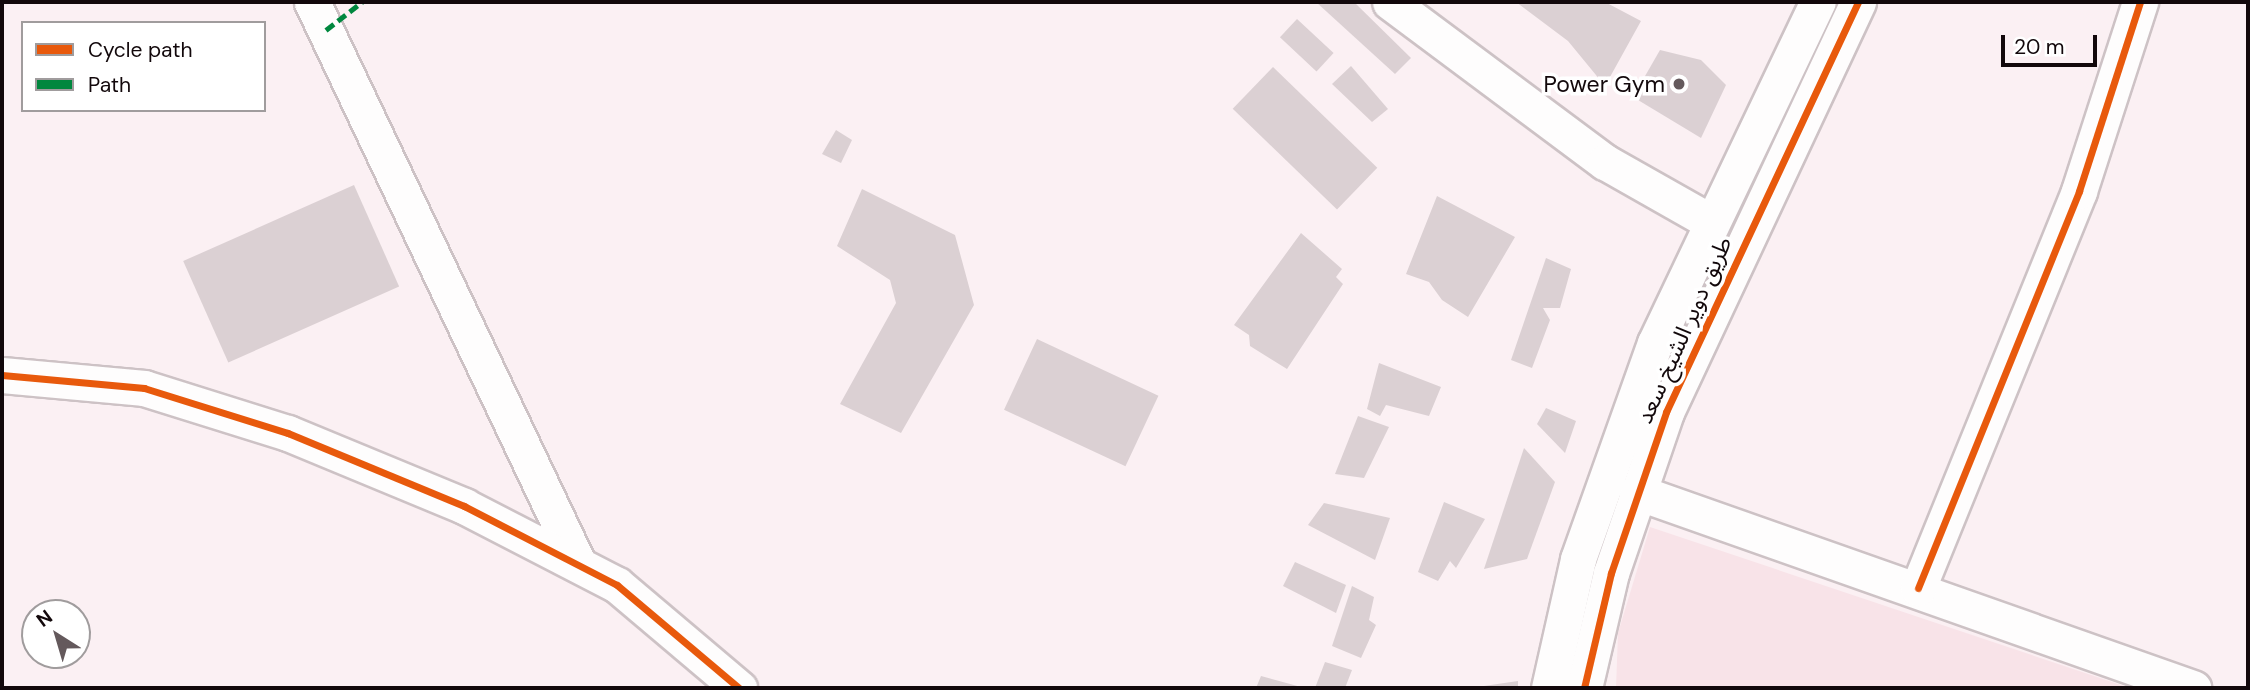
<!DOCTYPE html>
<html>
<head>
<meta charset="utf-8">
<style>
	body { margin:0 }
	#map { position:relative; width:2250px; height:690px; overflow:hidden; background:#fbf0f3; font-family:"DM Sans","Noto Sans Arabic",sans-serif }
	div>[style] { position:absolute }
	[style*='--x'] { left:calc(var(--x)*1px); top:calc(var(--y)*1px); width:calc(var(--w)*1px); rotate:calc(var(--a)*1deg) }
	.built>* { inset:0; background:#f8e3e8 }
	.building>* { inset:0; background:#dbd0d3; transform-origin:0 0 }
	.roads { filter:drop-shadow(2px 0 #cdc2c5) drop-shadow(-2px 0 #cdc2c5) drop-shadow(0 2px #cdc2c5) drop-shadow(0 -2px #cdc2c5) }
	.minor>* { height:35px; margin:-17.5px; padding:0 17.5px; transform-origin:17.5px; border-radius:17.5px; background:#fefdfd }
	.quiet>* { height:5px; margin-top:-2.5px; transform-origin:0; background:repeating-linear-gradient(90deg,#00873e 0 10px,transparent 0 15px) }
	.cycleway>* { height:7px; margin:-3.5px; padding:0 3.5px; transform-origin:3.5px; border-radius:3.5px; background:#e8590c }
	.dots>* { width:19px; height:19px; translate:-50% -50%; box-sizing:border-box; border:4px solid #fff; border-radius:50% }
	span { translate:-50% -50%; white-space:nowrap; text-align:center; line-height:1.15; -webkit-text-stroke:7px #fff; paint-order:stroke }
	.poi-label { font-size:23px; color:#12080b }
	.right { translate:-100% -50%; text-align:right }
	.street-label { font-size:23px; color:#12080b }
	.frame { position:absolute; inset:0; border:4px solid #12080b; pointer-events:none }
	.legend { position:absolute; left:21px; top:21px; width:245px; height:91px; box-sizing:border-box; background:#fff; border:2px solid #a09c9d; margin:0; padding:9px 12px; list-style:none; font-size:21px; color:#12080b }
	.legend li { display:flex; align-items:center; gap:14px; height:35px }
	.legend b { width:35px; border:2px solid #a09c9d }
	.north { position:absolute; left:21px; top:599px; width:70px; height:70px; box-sizing:border-box; background:#fff; border:2px solid #a09c9d; border-radius:50%; rotate:323deg; font-size:19px; font-weight:700; line-height:28px; text-align:center; color:#12080b }
	.north::after { content:''; display:block; margin:auto; width:24px; height:32px; background:#64595c; clip-path:polygon(50% 0,100% 100%,50% 72%,0 100%) }
	.scale { position:absolute; left:2001px; top:35px; width:96px; height:32px; box-sizing:border-box; border:4px solid #12080b; border-top:0; padding-left:9px; font-size:21px; line-height:24px; white-space:nowrap; color:#12080b; -webkit-text-stroke:5px #fff; paint-order:stroke }
</style>
</head>
<body>
<div id="map">
	<div class="built">
		<i style="clip-path:polygon(1650px 527px,2130px 688px,1616px 688px,1618px 633px)"></i>
	</div>
	<div class="building">
		<i style="clip-path:polygon(1316px 2px,1354px 2px,1411px 58px,1395px 74px)"></i>
		<i style="clip-path:polygon(1516px 2px,1605px 2px,1641px 21px,1605px 86px,1568px 41px)"></i>
		<i style="left:1297px;top:19px;width:50px;height:25px;rotate:43deg"></i>
		<i style="clip-path:polygon(1660px 50px,1701px 60px,1726px 85px,1701px 138px,1633px 97px)"></i>
		<i style="clip-path:polygon(1351px 66px,1388px 109px,1372px 122px,1332px 84px)"></i>
		<i style="left:1273px;top:67px;width:145px;height:58px;rotate:44deg"></i>
		<i style="clip-path:polygon(836px 130px,852px 140px,841px 163px,822px 154px)"></i>
		<i style="left:354px;top:185px;width:111px;height:187px;rotate:66deg"></i>
		<i style="clip-path:polygon(862px 189px,955px 235px,974px 305px,901px 433px,840px 404px,896px 303px,890px 280px,837px 246px)"></i>
		<i style="clip-path:polygon(1437px 196px,1515px 237px,1468px 317px,1442px 300px,1429px 282px,1406px 274px)"></i>
		<i style="clip-path:polygon(1301px 233px,1342px 269px,1336px 277px,1343px 284px,1287px 369px,1250px 346px,1249px 335px,1234px 325px)"></i>
		<i style="clip-path:polygon(1546px 258px,1571px 269px,1560px 308px,1543px 308px,1550px 320px,1532px 368px,1511px 360px)"></i>
		<i style="left:1037px;top:339px;width:134px;height:78px;rotate:25deg"></i>
		<i style="clip-path:polygon(1379px 363px,1441px 387px,1429px 416px,1386px 405px,1380px 416px,1367px 409px)"></i>
		<i style="clip-path:polygon(1546px 408px,1576px 421px,1565px 453px,1537px 424px)"></i>
		<i style="clip-path:polygon(1358px 416px,1389px 427px,1364px 478px,1335px 474px)"></i>
		<i style="clip-path:polygon(1524px 448px,1555px 482px,1527px 559px,1484px 569px)"></i>
		<i style="clip-path:polygon(1444px 502px,1485px 519px,1456px 568px,1450px 561px,1438px 581px,1418px 572px)"></i>
		<i style="clip-path:polygon(1324px 503px,1390px 518px,1375px 560px,1308px 525px)"></i>
		<i style="clip-path:polygon(1295px 562px,1346px 585px,1336px 613px,1283px 586px)"></i>
		<i style="clip-path:polygon(1352px 586px,1374px 597px,1369px 620px,1376px 625px,1361px 658px,1332px 646px)"></i>
		<i style="clip-path:polygon(1325px 662px,1352px 670px,1345px 688px,1315px 688px)"></i>
		<i style="clip-path:polygon(1261px 676px,1301px 687px,1301px 688px,1256px 688px)"></i>
		<i style="clip-path:polygon(1518px 681px,1518px 688px,1477px 688px,1477px 687px)"></i>
	</div>
	<div class="roads">
		<div class="minor">
			<i style="--x:312;--y:2;--w:616;--a:64.64"></i>
			<i style="--x:1390;--y:2;--w:268;--a:36.7"></i>
			<i style="--x:1605;--y:162;--w:122;--a:29.5"></i>
			<i style="--x:2;--y:375;--w:143;--a:5.2"></i>
			<i style="--x:144;--y:388;--w:151;--a:17.4"></i>
			<i style="--x:288;--y:433;--w:191;--a:22.5"></i>
			<i style="--x:464;--y:506;--w:172;--a:27.3"></i>
			<i style="--x:617;--y:585;--w:160;--a:40.2"></i>
			<i style="--x:1637;--y:492;--w:590;--a:19.42"></i>
			<i style="--x:1918;--y:588;--w:428;--a:-67.9"></i>
			<i style="--x:2079;--y:191;--w:199;--a:-72.1"></i>
			<i style="--x:1549;--y:688;--w:132;--a:-77.3"></i>
			<i style="--x:1578;--y:559;--w:229;--a:-70.4"></i>
			<i style="--x:1655;--y:343;--w:378;--a:-64.5"></i>
			<i style="--x:1584;--y:688;--w:118;--a:-76.8"></i>
			<i style="--x:1611;--y:573;--w:170;--a:-71.1"></i>
			<i style="--x:1666;--y:412;--w:453;--a:-64.9"></i>
		</div>
	</div>
	<div class="quiet">
		<i style="--x:326;--y:30;--w:46;--a:-37.9"></i>
	</div>
	<div class="cycleway">
		<i style="--x:2;--y:375;--w:143;--a:5.2"></i>
		<i style="--x:144;--y:388;--w:151;--a:17.4"></i>
		<i style="--x:288;--y:433;--w:191;--a:22.5"></i>
		<i style="--x:464;--y:506;--w:172;--a:27.3"></i>
		<i style="--x:617;--y:585;--w:160;--a:40.2"></i>
		<i style="--x:1918;--y:588;--w:428;--a:-67.9"></i>
		<i style="--x:2079;--y:191;--w:199;--a:-72.1"></i>
		<i style="--x:1584;--y:688;--w:118;--a:-76.8"></i>
		<i style="--x:1611;--y:573;--w:170;--a:-71.1"></i>
		<i style="--x:1666;--y:412;--w:453;--a:-64.9"></i>
	</div>
	<div class="dots">
		<i style="left:1679px;top:84px;background:#64595c"></i>
	</div>
	<div class="poi-label">
		<span class="right" style="left:1665px;top:84px">Power Gym</span>
	</div>
	<div class="street-label">
		<span style="left:1684px;top:330px;rotate:-66deg">طريق دوير الشيخ سعد</span>
	</div>
	<div class="frame"></div>
	<ul class="legend">
	<li><b style="height:9px;background:#e8590c"></b>Cycle path</li>
	<li><b style="height:9px;background:#00873e"></b>Path</li>
	</ul>
	<div class="north">N</div>
	<div class="scale">20 m</div>
</div>
</body>
</html>
